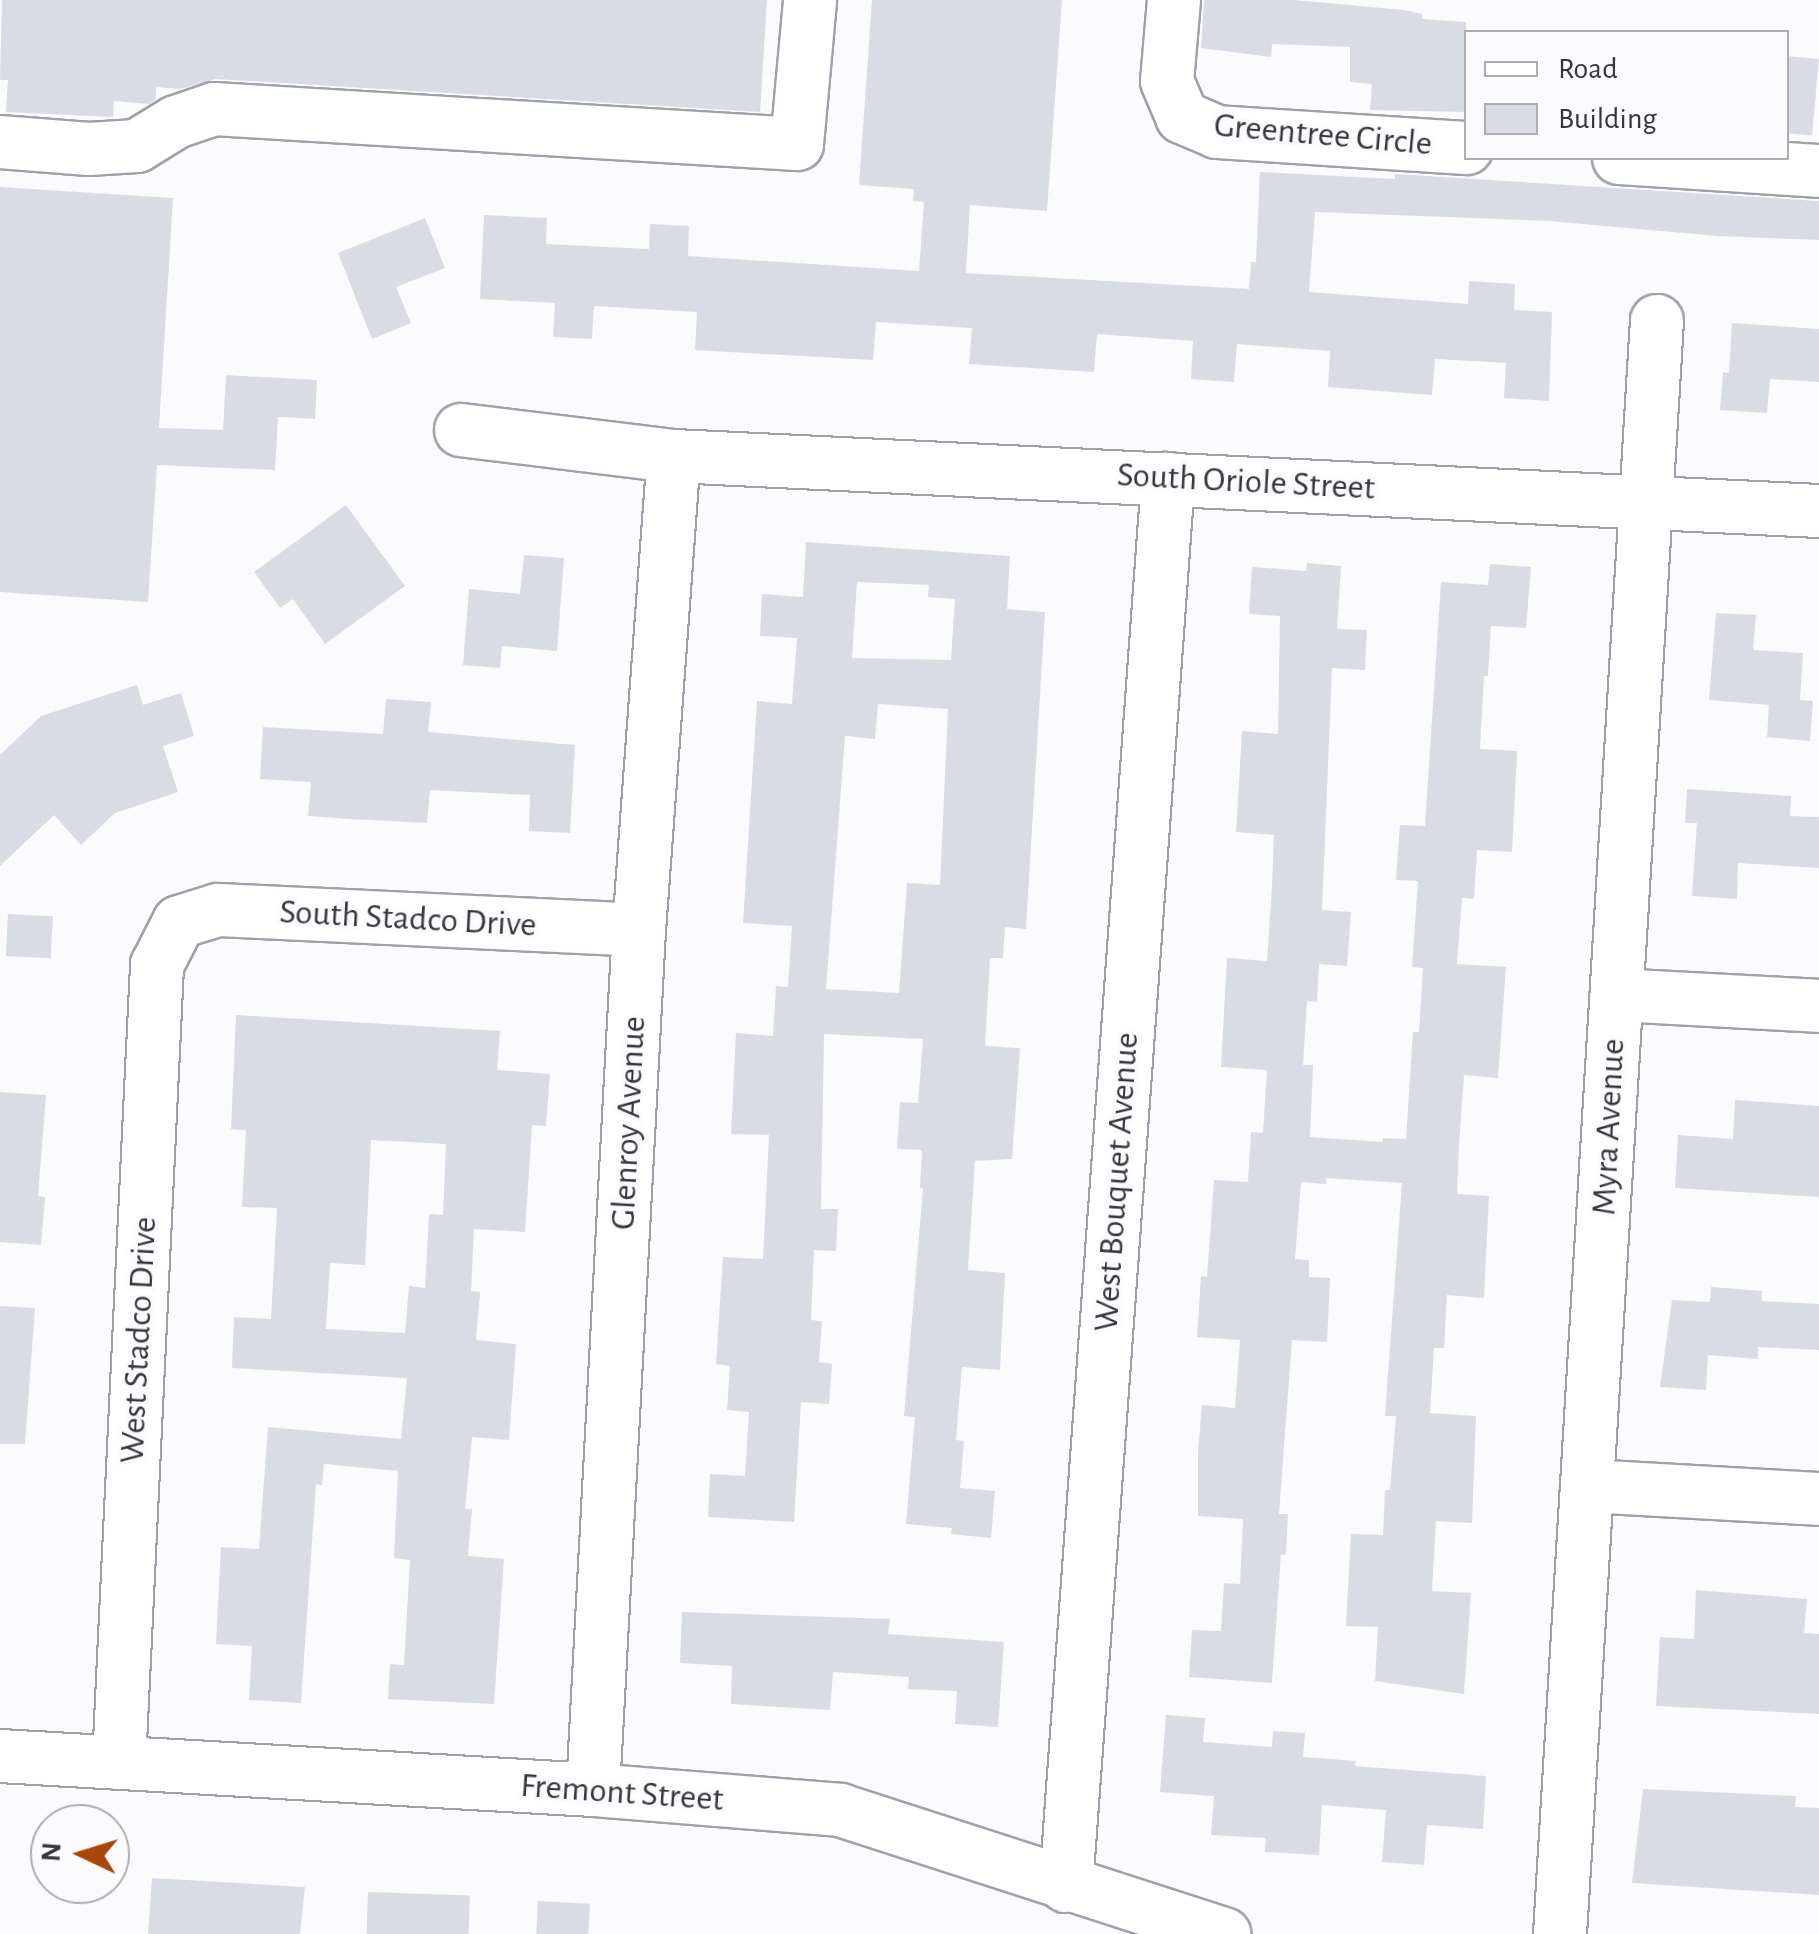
<!DOCTYPE html>
<html>
<head>
<meta charset="utf-8">
<style>
	body { margin:0 }
	#map { position:relative; width:1819px; height:1934px; overflow:hidden; background:#fbfbfd; font-family:"Alegreya Sans",sans-serif }
	div>[style] { position:absolute }
	[style*='--x'] { left:calc(var(--x)*1px); top:calc(var(--y)*1px); width:calc(var(--w)*1px); rotate:calc(var(--a)*1deg) }
	.building>* { inset:0; background:#dadce5; transform-origin:0 0 }
	.roads { filter:drop-shadow(2px 0 #9fa1aa) drop-shadow(-2px 0 #9fa1aa) drop-shadow(0 2px #9fa1aa) drop-shadow(0 -2px #9fa1aa) }
	.minor>* { height:52px; margin:-26px; padding:0 26px; transform-origin:26px; border-radius:26px; background:#fff }
	span { translate:-50% -50%; white-space:nowrap; text-align:center; line-height:1.15; -webkit-text-stroke:8px #fbfbfd; paint-order:stroke }
	.street-label { font-size:35px; color:#36373b }
	.legend { position:absolute; left:1464px; top:30px; width:325px; height:130px; box-sizing:border-box; background:#fbfbfd; border:2px solid #acadaf; margin:0; padding:12px 18px; list-style:none; font-size:30px; color:#36373b }
	.legend li { display:flex; align-items:center; gap:20px; height:50px }
	.legend b { width:50px; border:2px solid #acadaf }
	.north { position:absolute; left:30px; top:1804px; width:100px; height:100px; box-sizing:border-box; background:#fbfbfd; border:2px solid #acadaf; border-radius:50%; rotate:274deg; font-size:28px; font-weight:700; line-height:40px; text-align:center; color:#36373b }
	.north::after { content:''; display:block; margin:auto; width:35px; height:45px; background:#a94707; clip-path:polygon(50% 0,100% 100%,50% 72%,0 100%) }
</style>
</head>
<body>
<div id="map">
	<div class="building">
		<i style="clip-path:polygon(2px 0,767px 0,760px 112px,216px 79px,180px 89px,156px 87px,156px 99px,149px 104px,114px 101px,113px 117px,6px 112px,8px 80px,0 80px)"></i>
		<i style="clip-path:polygon(872px 0,1062px 0,1047px 211px,970px 205px,966px 273px,1249px 289px,1251px 262px,1256px 262px,1260px 172px,1395px 179px,1395px 174px,1819px 201px,1819px 240px,1717px 236px,1549px 221px,1315px 212px,1309px 292px,1468px 304px,1469px 281px,1515px 284px,1514px 310px,1552px 312px,1549px 401px,1504px 398px,1506px 363px,1435px 359px,1432px 395px,1328px 387px,1330px 351px,1237px 344px,1234px 382px,1191px 379px,1193px 341px,1097px 334px,1094px 372px,969px 364px,972px 328px,876px 322px,873px 360px,695px 350px,697px 312px,594px 306px,592px 339px,553px 337px,555px 303px,480px 299px,484px 215px,547px 218px,546px 244px,649px 249px,650px 224px,689px 226px,688px 256px,919px 271px,924px 202px,913px 201px,914px 189px,859px 185px)"></i>
		<i style="clip-path:polygon(1204px 0,1294px 0,1404px 10px,1422px 14px,1422px 19px,1466px 22px,1466px 112px,1370px 110px,1372px 84px,1350px 82px,1350px 47px,1272px 44px,1271px 57px,1201px 48px)"></i>
		<i style="left:1786px;top:56px;width:33px;height:77px;rotate:5deg"></i>
		<i style="clip-path:polygon(0 187px,173px 198px,159px 428px,223px 430px,226px 375px,317px 380px,315px 419px,278px 417px,275px 470px,157px 465px,148px 602px,0 592px)"></i>
		<i style="clip-path:polygon(425px 218px,445px 268px,396px 287px,411px 323px,372px 339px,338px 253px)"></i>
		<i style="clip-path:polygon(1732px 323px,1819px 329px,1819px 382px,1770px 379px,1767px 413px,1720px 410px,1723px 372px,1729px 373px)"></i>
		<i style="clip-path:polygon(346px 505px,405px 586px,325px 644px,293px 599px,280px 608px,254px 572px)"></i>
		<i style="clip-path:polygon(evenodd,806px 542px,1010px 556px,1007px 609px,1045px 612px,1026px 929px,1005px 927px,1003px 958px,990px 958px,985px 1046px,1020px 1048px,1012px 1159px,975px 1161px,968px 1270px,1005px 1273px,1000px 1370px,962px 1367px,956px 1440px,964px 1441px,960px 1488px,995px 1491px,991px 1538px,951px 1534px,952px 1528px,906px 1524px,915px 1417px,904px 1416px,923px 1188px,920px 1188px,922px 1150px,897px 1149px,900px 1102px,918px 1103px,923px 1039px,824px 1034px,821px 1209px,838px 1209px,836px 1251px,814px 1250px,811px 1320px,822px 1321px,819px 1362px,832px 1364px,829px 1404px,801px 1402px,794px 1522px,708px 1517px,710px 1474px,745px 1476px,749px 1412px,727px 1410px,730px 1366px,716px 1364px,723px 1257px,763px 1259px,769px 1135px,731px 1134px,736px 1033px,773px 1036px,776px 986px,788px 987px,792px 926px,743px 923px,757px 701px,792px 704px,797px 638px,760px 636px,762px 594px,803px 597px,806px 542px,857px 582px,929px 585px,928px 597px,955px 599px,951px 660px,852px 658px,857px 582px,806px 542px,878px 704px,948px 709px,940px 885px,907px 883px,899px 993px,826px 989px,845px 736px,875px 739px,878px 704px)"></i>
		<i style="clip-path:polygon(524px 555px,564px 558px,557px 651px,502px 646px,500px 668px,463px 665px,469px 589px,520px 594px)"></i>
		<i style="clip-path:polygon(1307px 563px,1341px 566px,1337px 629px,1367px 630px,1365px 670px,1332px 668px,1322px 910px,1351px 912px,1347px 966px,1319px 964px,1317px 1002px,1307px 1001px,1303px 1065px,1313px 1065px,1310px 1137px,1383px 1142px,1383px 1138px,1406px 1139px,1413px 1032px,1419px 1032px,1423px 968px,1412px 967px,1418px 881px,1396px 880px,1400px 825px,1425px 826px,1441px 582px,1488px 585px,1490px 564px,1531px 567px,1526px 628px,1491px 626px,1488px 676px,1484px 676px,1480px 749px,1517px 751px,1512px 852px,1477px 850px,1474px 899px,1462px 898px,1457px 964px,1506px 967px,1498px 1078px,1464px 1075px,1459px 1145px,1457px 1194px,1489px 1196px,1484px 1298px,1447px 1295px,1444px 1348px,1434px 1348px,1430px 1413px,1476px 1416px,1472px 1523px,1436px 1521px,1432px 1591px,1471px 1593px,1464px 1694px,1375px 1681px,1378px 1627px,1346px 1626px,1351px 1534px,1383px 1535px,1385px 1490px,1390px 1490px,1396px 1416px,1385px 1416px,1402px 1183px,1326px 1178px,1326px 1184px,1301px 1182px,1295px 1259px,1309px 1260px,1309px 1277px,1330px 1278px,1327px 1342px,1292px 1340px,1279px 1514px,1288px 1514px,1286px 1555px,1281px 1554px,1272px 1683px,1189px 1677px,1192px 1630px,1221px 1631px,1224px 1583px,1240px 1584px,1243px 1519px,1198px 1516px,1198px 1451px,1202px 1405px,1235px 1408px,1240px 1340px,1197px 1337px,1201px 1276px,1207px 1277px,1214px 1180px,1248px 1182px,1251px 1132px,1263px 1133px,1267px 1070px,1221px 1067px,1227px 958px,1267px 961px,1272px 887px,1274px 835px,1236px 832px,1242px 731px,1278px 734px,1280px 616px,1249px 614px,1252px 567px,1306px 571px)"></i>
		<i style="clip-path:polygon(1716px 613px,1756px 615px,1753px 650px,1803px 653px,1800px 700px,1813px 701px,1810px 741px,1767px 737px,1769px 705px,1709px 700px)"></i>
		<i style="clip-path:polygon(137px 685px,143px 705px,181px 693px,194px 736px,163px 746px,178px 792px,115px 813px,81px 845px,54px 815px,0 866px,0 755px,41px 716px)"></i>
		<i style="clip-path:polygon(386px 699px,431px 702px,428px 732px,575px 745px,570px 833px,529px 831px,530px 795px,430px 790px,427px 823px,350px 819px,308px 816px,311px 782px,260px 779px,263px 727px,383px 734px)"></i>
		<i style="clip-path:polygon(1687px 789px,1791px 796px,1790px 816px,1819px 817px,1819px 868px,1738px 863px,1737px 899px,1692px 896px,1697px 823px,1685px 823px)"></i>
		<i style="left:8px;top:914px;width:45px;height:42px;rotate:3deg"></i>
		<i style="clip-path:polygon(evenodd,236px 1015px,500px 1031px,497px 1070px,550px 1074px,546px 1126px,532px 1125px,525px 1232px,474px 1229px,471px 1291px,480px 1292px,476px 1340px,516px 1344px,509px 1440px,472px 1437px,465px 1509px,472px 1509px,468px 1556px,504px 1559px,494px 1704px,388px 1699px,390px 1664px,404px 1665px,410px 1560px,394px 1558px,398px 1471px,324px 1464px,322px 1485px,316px 1484px,301px 1703px,249px 1700px,252px 1646px,216px 1644px,221px 1547px,259px 1549px,268px 1427px,401px 1439px,407px 1378px,232px 1368px,234px 1317px,271px 1319px,277px 1208px,242px 1207px,246px 1130px,231px 1129px,236px 1015px,371px 1140px,446px 1144px,443px 1215px,429px 1214px,425px 1288px,409px 1286px,405px 1333px,326px 1329px,330px 1263px,365px 1265px,371px 1140px)"></i>
		<i style="clip-path:polygon(0 1092px,46px 1095px,38px 1196px,45px 1197px,41px 1245px,0 1242px)"></i>
		<i style="clip-path:polygon(1735px 1100px,1819px 1106px,1819px 1197px,1675px 1188px,1678px 1135px,1733px 1139px)"></i>
		<i style="clip-path:polygon(1711px 1287px,1762px 1291px,1762px 1301px,1819px 1304px,1819px 1350px,1758px 1347px,1758px 1359px,1708px 1355px,1706px 1390px,1660px 1387px,1672px 1300px,1710px 1302px)"></i>
		<i style="clip-path:polygon(0 1306px,35px 1308px,25px 1444px,0 1444px)"></i>
		<i style="clip-path:polygon(1696px 1590px,1807px 1599px,1804px 1633px,1819px 1634px,1819px 1714px,1656px 1706px,1660px 1637px,1694px 1639px)"></i>
		<i style="clip-path:polygon(682px 1612px,890px 1619px,888px 1634px,1004px 1642px,998px 1727px,955px 1724px,957px 1691px,908px 1689px,909px 1677px,833px 1672px,830px 1710px,731px 1704px,732px 1666px,680px 1663px)"></i>
		<i style="clip-path:polygon(1166px 1715px,1205px 1718px,1203px 1742px,1272px 1747px,1273px 1731px,1305px 1733px,1303px 1757px,1356px 1761px,1355px 1766px,1486px 1776px,1483px 1829px,1427px 1825px,1424px 1865px,1382px 1862px,1386px 1810px,1322px 1805px,1319px 1855px,1265px 1852px,1266px 1838px,1211px 1835px,1214px 1796px,1160px 1792px)"></i>
		<i style="clip-path:polygon(1643px 1789px,1796px 1796px,1795px 1807px,1819px 1808px,1819px 1895px,1632px 1883px)"></i>
		<i style="clip-path:polygon(152px 1878px,305px 1887px,300px 1934px,148px 1934px)"></i>
		<i style="left:368px;top:1892px;width:102px;height:42px;rotate:2deg"></i>
		<i style="left:538px;top:1901px;width:52px;height:33px;rotate:3deg"></i>
	</div>
	<div class="roads">
		<div class="minor">
			<i style="--x:1174;--y:0;--w:81;--a:94.9"></i>
			<i style="--x:1167;--y:81;--w:39;--a:67"></i>
			<i style="--x:1182;--y:117;--w:38;--a:23"></i>
			<i style="--x:1217;--y:132;--w:250;--a:3.7"></i>
			<i style="--x:0;--y:142;--w:89;--a:4.5"></i>
			<i style="--x:89;--y:149;--w:48;--a:-3.6"></i>
			<i style="--x:137;--y:146;--w:46;--a:-31.6"></i>
			<i style="--x:176;--y:122;--w:40;--a:-18.9"></i>
			<i style="--x:214;--y:109;--w:584;--a:3.44"></i>
			<i style="--x:797;--y:144;--w:145;--a:-84.8"></i>
			<i style="--x:1619;--y:158;--w:200;--a:3.7"></i>
			<i style="--x:461;--y:430;--w:215;--a:7"></i>
			<i style="--x:674;--y:456;--w:1146;--a:2.75"></i>
			<i style="--x:1617;--y:995;--w:202;--a:3.1"></i>
			<i style="--x:1587;--y:1486;--w:232;--a:3.2"></i>
			<i style="--x:0;--y:1756;--w:594;--a:3.28"></i>
			<i style="--x:593;--y:1790;--w:248;--a:4.6"></i>
			<i style="--x:840;--y:1810;--w:404;--a:17.9"></i>
			<i style="--x:119;--y:1763;--w:799;--a:-87.27"></i>
			<i style="--x:157;--y:965;--w:48;--a:-62.9"></i>
			<i style="--x:179;--y:922;--w:41;--a:-17.1"></i>
			<i style="--x:218;--y:910;--w:421;--a:2.7"></i>
			<i style="--x:593;--y:1790;--w:861;--a:-86.94"></i>
			<i style="--x:639;--y:930;--w:475;--a:-85.8"></i>
			<i style="--x:1066;--y:1886;--w:1411;--a:-85.85"></i>
			<i style="--x:1560;--y:1934;--w:1616;--a:-86.56"></i>
		</div>
	</div>
	<div class="street-label">
		<span style="left:1323px;top:135px;rotate:5deg">Greentree Circle</span>
		<span style="left:1246px;top:482px;rotate:3deg">South Oriole Street</span>
		<span style="left:408px;top:919px;rotate:3deg">South Stadco Drive</span>
		<span style="left:629px;top:1123px;rotate:-87deg">Glenroy Avenue</span>
		<span style="left:1609px;top:1127px;rotate:-87deg">Myra Avenue</span>
		<span style="left:1117px;top:1182px;rotate:-86deg">West Bouquet Avenue</span>
		<span style="left:139px;top:1340px;rotate:-87deg">West Stadco Drive</span>
		<span style="left:622px;top:1793px;rotate:4deg">Fremont Street</span>
	</div>
	<ul class="legend">
	<li><b style="height:12px;background:#fff"></b>Road</li>
	<li><b style="height:28px;background:#dadce5"></b>Building</li>
	</ul>
	<div class="north">N</div>
</div>
</body>
</html>
